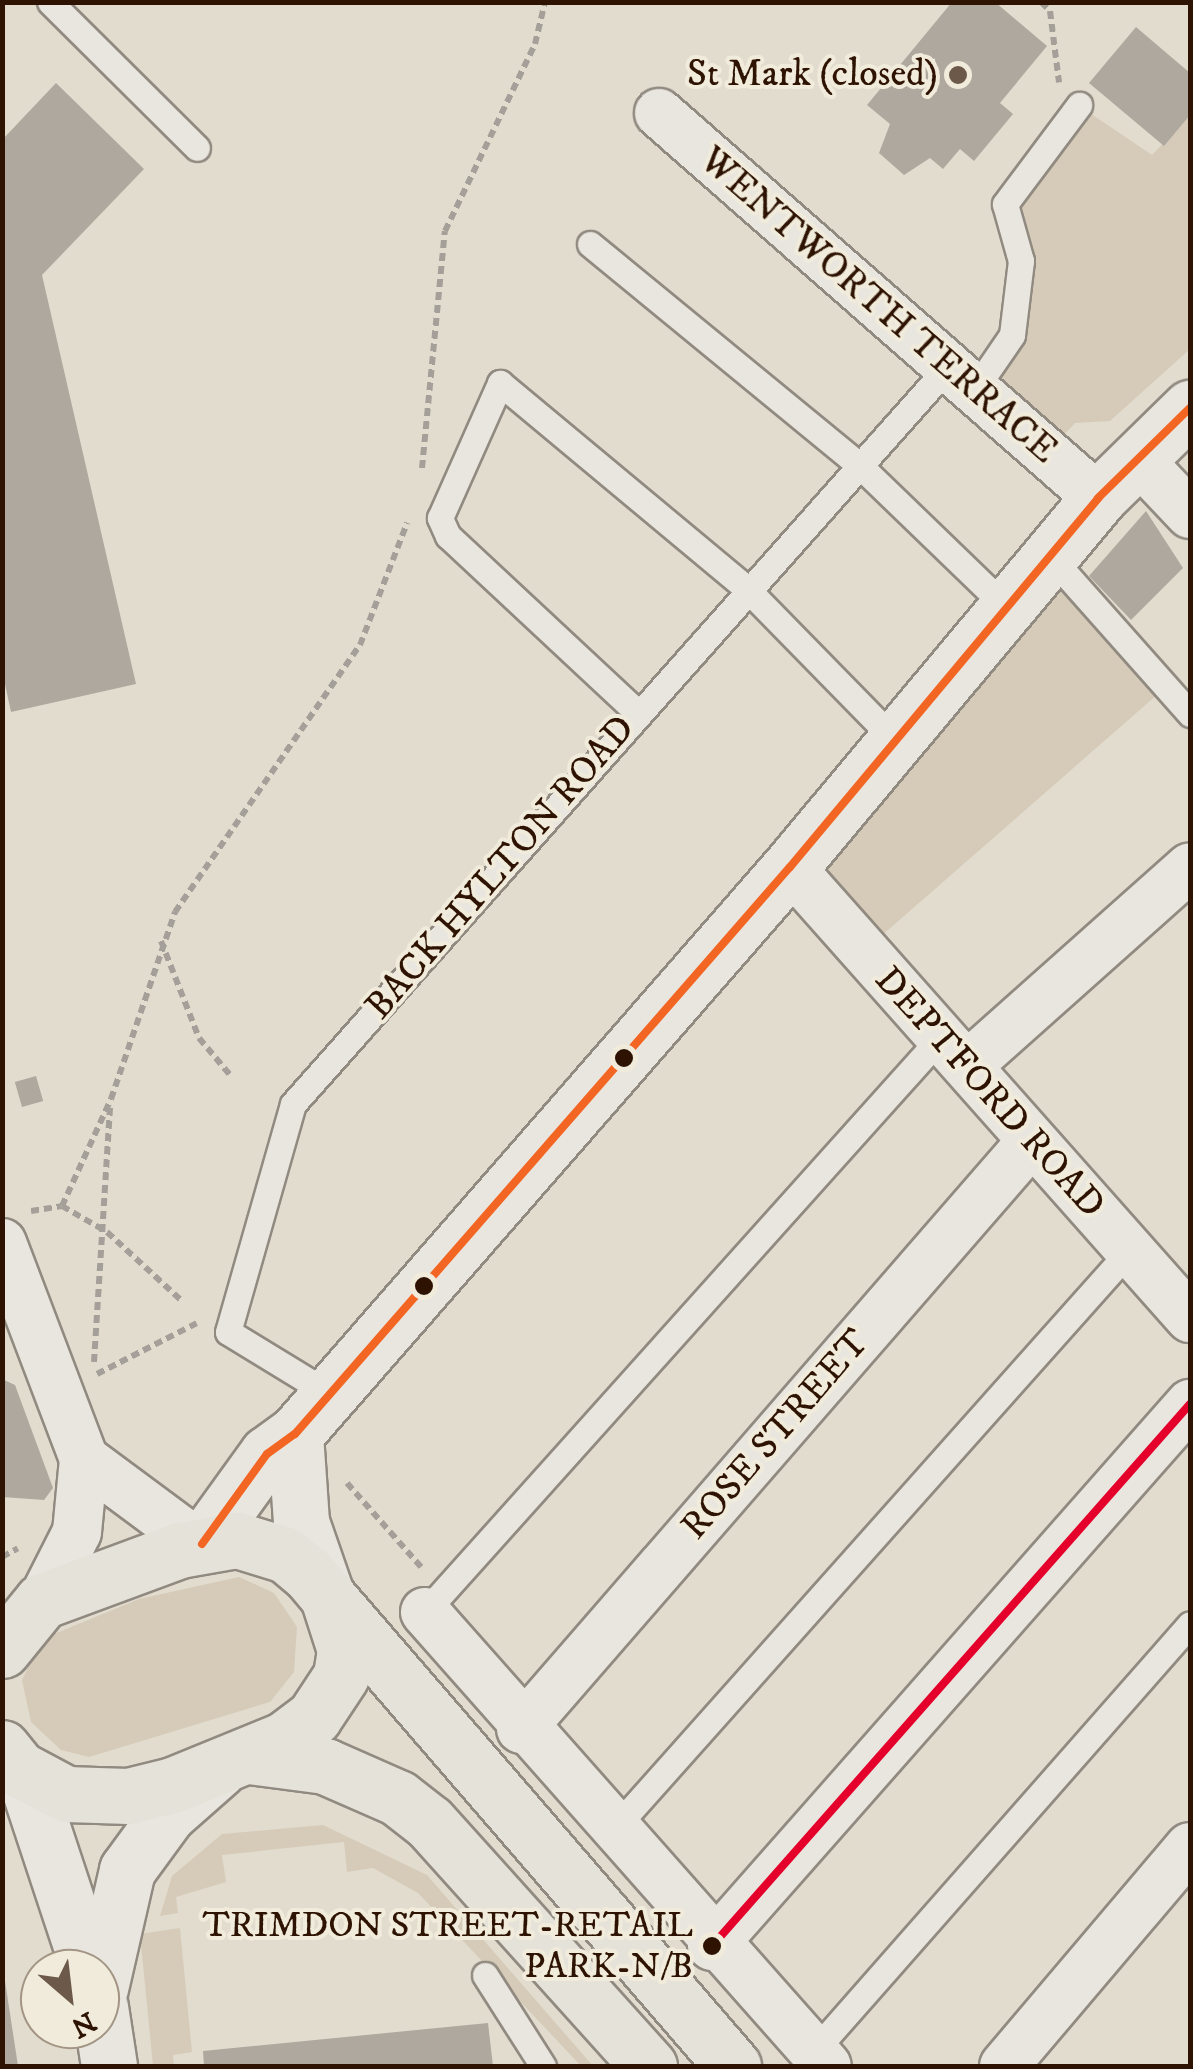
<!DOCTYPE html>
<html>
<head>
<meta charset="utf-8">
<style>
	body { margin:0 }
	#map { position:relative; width:1193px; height:2069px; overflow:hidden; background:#e2dccf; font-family:"IM FELL DW Pica",serif }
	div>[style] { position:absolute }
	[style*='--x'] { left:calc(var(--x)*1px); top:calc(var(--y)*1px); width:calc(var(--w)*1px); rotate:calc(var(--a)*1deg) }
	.green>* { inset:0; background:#d5cbb8 }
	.building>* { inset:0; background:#aea89e; transform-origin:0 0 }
	.path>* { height:6px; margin-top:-3px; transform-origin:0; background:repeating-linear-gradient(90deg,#a49f98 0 8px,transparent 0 13px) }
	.roads { filter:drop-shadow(2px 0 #918a81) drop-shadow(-2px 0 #918a81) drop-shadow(0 2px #918a81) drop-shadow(0 -2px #918a81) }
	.service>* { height:25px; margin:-12.5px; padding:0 12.5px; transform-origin:12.5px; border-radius:12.5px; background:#e9e6df }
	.minor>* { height:48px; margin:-24px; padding:0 24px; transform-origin:24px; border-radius:24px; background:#e9e6df }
	.tertiary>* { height:55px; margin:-27.5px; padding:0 27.5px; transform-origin:27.5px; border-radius:27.5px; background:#e9e6df }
	.trunk>* { height:55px; margin:-27.5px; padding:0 27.5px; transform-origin:27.5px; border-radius:27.5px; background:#e5e2da }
	.bus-1>* { height:8px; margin:-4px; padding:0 4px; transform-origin:4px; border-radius:4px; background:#f26522 }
	.bus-2>* { height:8px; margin:-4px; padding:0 4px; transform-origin:4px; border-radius:4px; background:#e4002b }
	.dots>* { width:28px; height:28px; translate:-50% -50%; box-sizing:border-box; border:5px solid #f1ebdb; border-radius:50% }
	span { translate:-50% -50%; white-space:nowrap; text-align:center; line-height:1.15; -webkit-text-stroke:8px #f1ebdb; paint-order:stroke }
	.bus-label { font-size:36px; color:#2e1302 }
	.right { translate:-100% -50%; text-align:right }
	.poi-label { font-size:38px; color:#2e1302 }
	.street-label { font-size:38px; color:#2e1302 }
	.frame { position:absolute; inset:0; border:5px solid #2e1302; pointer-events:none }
	.north { position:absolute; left:20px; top:1949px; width:100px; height:100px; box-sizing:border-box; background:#f1ebdb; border:2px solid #a39584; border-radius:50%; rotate:152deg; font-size:28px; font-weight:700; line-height:40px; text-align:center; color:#2e1302 }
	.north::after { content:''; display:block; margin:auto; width:35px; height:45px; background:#6d594a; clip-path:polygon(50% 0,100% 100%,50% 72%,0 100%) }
</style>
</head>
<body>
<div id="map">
	<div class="green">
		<i style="clip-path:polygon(1078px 105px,1152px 155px,1190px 115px,1190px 349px,1110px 421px,1075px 423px,1046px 454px,973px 392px,1012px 335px,1021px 261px,1005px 204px)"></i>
		<i style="clip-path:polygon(1049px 555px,1166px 687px,864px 951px,790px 867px)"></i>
		<i style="clip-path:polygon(239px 1577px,274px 1593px,297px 1627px,294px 1672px,270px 1702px,89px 1757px,61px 1750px,31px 1722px,22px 1680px,42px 1639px,139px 1599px)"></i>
		<i style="clip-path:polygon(323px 1825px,427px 1875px,593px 2066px,581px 2066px,418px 1893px,373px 1868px,347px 1872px,344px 1842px,222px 1855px,226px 1882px,176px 1897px,178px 1913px,160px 1916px,172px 1876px,222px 1834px)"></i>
		<i style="clip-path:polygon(180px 1928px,192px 2052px,173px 2055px,174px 2066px,153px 2066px,140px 1934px)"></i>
	</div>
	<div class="building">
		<i style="clip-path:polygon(952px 2px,995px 2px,1047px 46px,1000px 103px,1013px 114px,974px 161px,960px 149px,943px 169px,930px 158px,904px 175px,879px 153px,890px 124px,867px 105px)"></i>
		<i style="clip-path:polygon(1136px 27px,1190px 73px,1190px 115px,1164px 146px,1089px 83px)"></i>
		<i style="clip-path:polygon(56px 83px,144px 169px,42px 275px,136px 684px,11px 712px,2px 670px,2px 140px)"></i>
		<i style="clip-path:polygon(1146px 511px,1183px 568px,1131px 620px,1089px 576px)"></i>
		<i style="left:36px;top:1076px;width:26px;height:22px;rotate:74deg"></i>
		<i style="clip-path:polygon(2px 1379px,15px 1385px,53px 1488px,44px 1500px,2px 1497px)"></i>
		<i style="clip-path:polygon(5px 1981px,18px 2066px,2px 2066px)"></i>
		<i style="clip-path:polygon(488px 2023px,493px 2066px,204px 2066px,203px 2051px)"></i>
	</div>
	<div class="path">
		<i style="--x:1041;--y:2;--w:13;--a:45"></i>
		<i style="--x:1050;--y:11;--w:72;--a:82.8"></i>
		<i style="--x:422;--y:468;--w:238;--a:-84.5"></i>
		<i style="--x:445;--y:231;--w:208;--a:-64.3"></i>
		<i style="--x:535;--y:44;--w:43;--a:-76.6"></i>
		<i style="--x:161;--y:941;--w:104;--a:68.6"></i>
		<i style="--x:199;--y:1038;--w:48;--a:50"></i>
		<i style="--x:62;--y:1206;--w:118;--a:-65.4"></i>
		<i style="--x:111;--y:1099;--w:198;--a:-71.1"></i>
		<i style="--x:175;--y:912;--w:325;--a:-55.3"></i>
		<i style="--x:360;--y:645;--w:131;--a:-68.9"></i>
		<i style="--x:31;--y:1211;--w:31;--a:-9"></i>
		<i style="--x:62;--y:1206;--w:52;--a:30"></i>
		<i style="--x:107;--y:1232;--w:100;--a:42.6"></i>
		<i style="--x:94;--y:1362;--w:257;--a:-86.4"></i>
		<i style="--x:97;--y:1374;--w:112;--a:-27"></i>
		<i style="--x:347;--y:1483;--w:112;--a:48.6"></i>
		<i style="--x:2;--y:1557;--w:18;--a:-29"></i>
	</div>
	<div class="roads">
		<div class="service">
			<i style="--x:50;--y:2;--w:207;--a:44.8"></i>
			<i style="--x:590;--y:244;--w:347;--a:39.4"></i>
			<i style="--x:858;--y:464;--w:206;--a:44"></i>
			<i style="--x:973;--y:392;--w:69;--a:-55.6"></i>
			<i style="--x:1012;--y:335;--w:75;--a:-83.1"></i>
			<i style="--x:1021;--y:261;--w:59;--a:-105.7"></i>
			<i style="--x:1005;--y:204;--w:124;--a:-53.2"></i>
			<i style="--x:1049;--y:555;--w:213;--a:48.4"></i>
			<i style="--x:638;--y:713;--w:260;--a:-137"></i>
			<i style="--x:448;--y:536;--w:20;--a:-114"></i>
			<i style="--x:440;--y:518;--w:148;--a:-66"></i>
			<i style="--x:500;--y:383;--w:319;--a:39.8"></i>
			<i style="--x:745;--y:587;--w:217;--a:45.6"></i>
			<i style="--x:328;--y:1393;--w:117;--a:-148.6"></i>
			<i style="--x:228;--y:1332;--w:237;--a:-74.1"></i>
			<i style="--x:293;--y:1104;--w:983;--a:-48.38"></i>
			<i style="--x:425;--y:1612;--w:771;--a:-48.1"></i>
			<i style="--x:613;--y:1830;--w:776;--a:-48.29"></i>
			<i style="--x:485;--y:1975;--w:108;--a:57.5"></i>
			<i style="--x:816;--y:2049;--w:566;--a:-48.65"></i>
		</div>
		<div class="minor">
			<i style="--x:659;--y:113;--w:584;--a:41.25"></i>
			<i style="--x:1137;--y:458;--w:77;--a:46.6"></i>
			<i style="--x:790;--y:867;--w:603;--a:48.43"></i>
			<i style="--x:968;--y:1065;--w:297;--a:-41.7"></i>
			<i style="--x:2;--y:1243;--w:231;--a:69.2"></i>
			<i style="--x:42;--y:1601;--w:77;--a:-63.1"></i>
			<i style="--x:77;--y:1532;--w:73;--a:-84.5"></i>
			<i style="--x:84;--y:1459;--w:144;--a:36.6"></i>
			<i style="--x:425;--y:1612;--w:606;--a:48.48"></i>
			<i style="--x:521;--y:1729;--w:778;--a:-49.02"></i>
			<i style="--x:712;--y:1946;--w:723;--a:-48.59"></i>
			<i style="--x:1004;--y:2066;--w:287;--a:-49.7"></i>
		</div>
		<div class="tertiary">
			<i style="--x:295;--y:1434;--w:88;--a:86.1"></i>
			<i style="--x:301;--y:1522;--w:76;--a:70.9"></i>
			<i style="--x:202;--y:1544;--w:111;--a:-54.2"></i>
			<i style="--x:267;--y:1454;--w:34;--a:-36"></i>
			<i style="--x:295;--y:1434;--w:753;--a:-48.88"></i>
			<i style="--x:790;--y:867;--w:481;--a:-50.1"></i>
			<i style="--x:1098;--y:498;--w:129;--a:-44.4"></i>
			<i style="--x:24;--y:1773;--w:206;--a:71.7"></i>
			<i style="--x:100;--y:1988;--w:121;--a:-77.1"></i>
			<i style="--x:127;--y:1870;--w:69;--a:-53.8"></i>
			<i style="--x:168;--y:1814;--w:68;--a:-41.4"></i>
			<i style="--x:100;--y:2007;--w:60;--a:81.3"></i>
		</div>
		<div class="trunk">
			<i style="--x:333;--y:1603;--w:612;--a:49.18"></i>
			<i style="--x:2;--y:1650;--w:63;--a:-50.8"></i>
			<i style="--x:42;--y:1601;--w:147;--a:-20.3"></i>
			<i style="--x:180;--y:1550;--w:58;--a:-10"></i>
			<i style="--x:237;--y:1540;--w:51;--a:17"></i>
			<i style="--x:286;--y:1555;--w:30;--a:40"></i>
			<i style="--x:309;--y:1574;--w:30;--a:50"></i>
			<i style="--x:328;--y:1597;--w:56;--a:72.2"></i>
			<i style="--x:345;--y:1650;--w:26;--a:99"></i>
			<i style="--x:341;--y:1676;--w:49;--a:123.4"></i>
			<i style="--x:314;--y:1717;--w:39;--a:143"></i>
			<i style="--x:283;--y:1740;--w:119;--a:157.8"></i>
			<i style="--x:173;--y:1785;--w:46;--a:166.3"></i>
			<i style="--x:128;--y:1796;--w:62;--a:-178.2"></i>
			<i style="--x:66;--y:1794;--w:53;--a:-152"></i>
			<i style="--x:19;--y:1769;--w:27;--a:-129"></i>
			<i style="--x:249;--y:1756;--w:77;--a:7.5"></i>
			<i style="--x:325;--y:1766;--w:80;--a:23.7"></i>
			<i style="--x:398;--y:1798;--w:39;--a:38"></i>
			<i style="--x:429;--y:1822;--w:329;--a:48"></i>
		</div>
	</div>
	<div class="bus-1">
		<i style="--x:202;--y:1544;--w:111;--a:-54.2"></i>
		<i style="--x:267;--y:1454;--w:34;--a:-36"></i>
		<i style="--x:295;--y:1434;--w:753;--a:-48.88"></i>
		<i style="--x:790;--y:867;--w:481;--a:-50.1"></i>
		<i style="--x:1098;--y:498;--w:129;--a:-44.4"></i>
	</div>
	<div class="bus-2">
		<i style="--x:712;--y:1946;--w:723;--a:-48.59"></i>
	</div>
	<div class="dots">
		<i style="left:958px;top:75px;background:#6d594a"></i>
		<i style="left:624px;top:1058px;background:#2e1302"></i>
		<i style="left:424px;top:1286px;background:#2e1302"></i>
		<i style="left:712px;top:1946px;background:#2e1302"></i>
	</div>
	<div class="bus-label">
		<span class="right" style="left:693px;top:1946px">TRIMDON STREET-RETAIL<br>PARK-N/B</span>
	</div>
	<div class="poi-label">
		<span class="right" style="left:938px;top:75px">St Mark (closed)</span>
	</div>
	<div class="street-label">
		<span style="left:878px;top:306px;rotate:41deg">WENTWORTH TERRACE</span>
		<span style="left:501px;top:868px;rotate:-49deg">BACK HYLTON ROAD</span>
		<span style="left:989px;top:1093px;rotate:48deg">DEPTFORD ROAD</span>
		<span style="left:776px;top:1435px;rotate:-49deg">ROSE STREET</span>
	</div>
	<div class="frame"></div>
	<div class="north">N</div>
</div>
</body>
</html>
